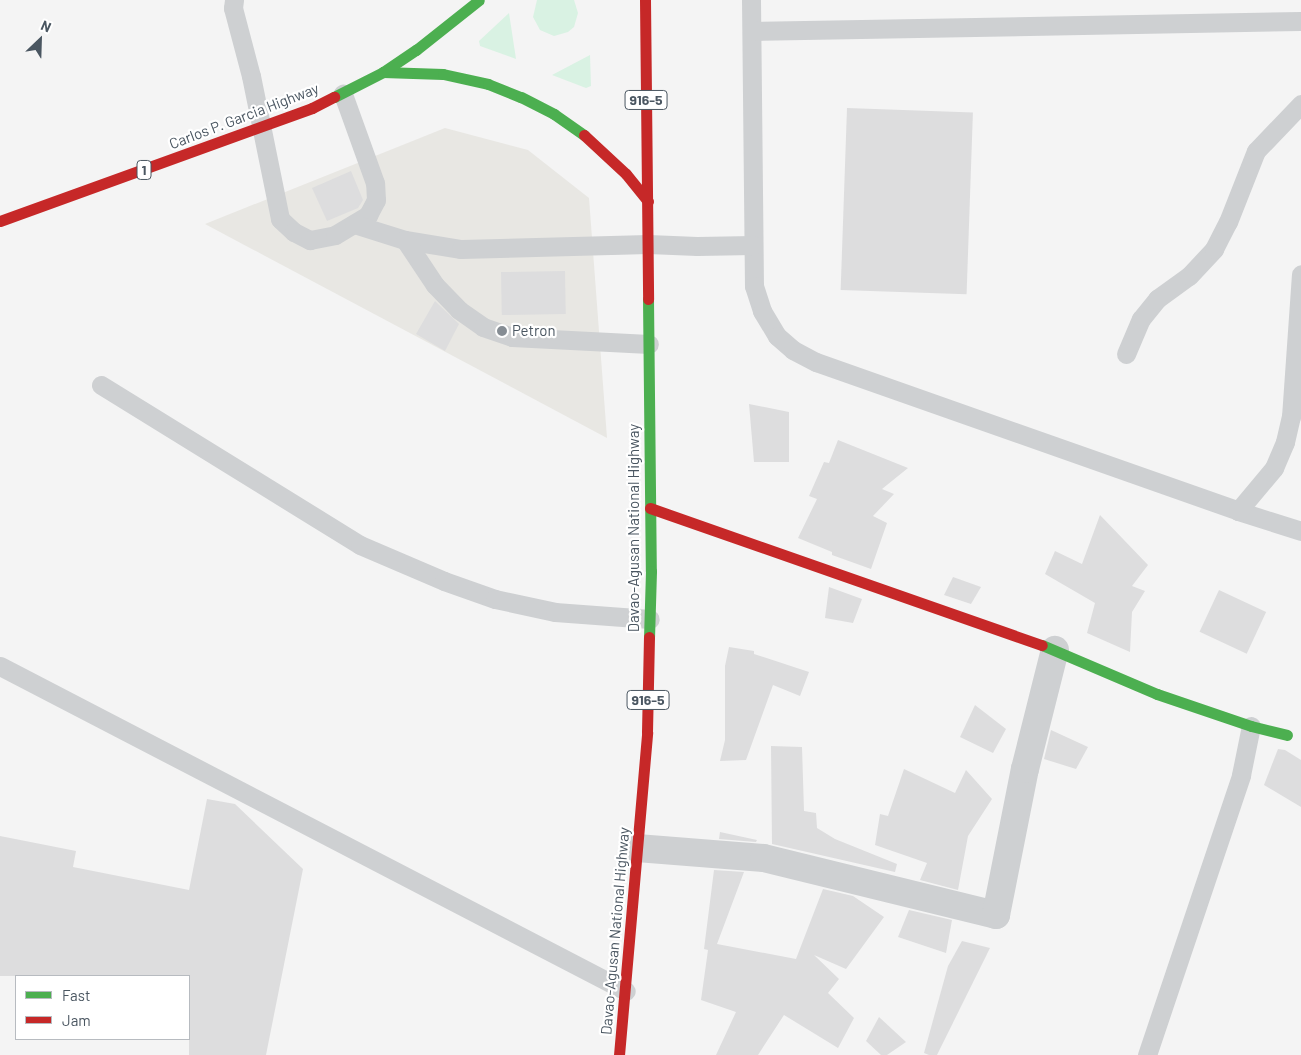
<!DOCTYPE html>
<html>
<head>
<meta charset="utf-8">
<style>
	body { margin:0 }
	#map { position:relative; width:1301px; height:1055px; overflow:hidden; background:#f4f4f4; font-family:Barlow,sans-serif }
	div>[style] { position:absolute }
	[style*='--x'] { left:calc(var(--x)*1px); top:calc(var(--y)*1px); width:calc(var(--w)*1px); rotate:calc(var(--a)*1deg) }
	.commercial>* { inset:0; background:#e8e7e3 }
	.green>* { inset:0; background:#d9f2e3 }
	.building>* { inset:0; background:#ddddde; transform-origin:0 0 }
	.lane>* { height:19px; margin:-9.5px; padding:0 9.5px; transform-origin:9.5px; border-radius:9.5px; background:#ced0d2 }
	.street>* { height:28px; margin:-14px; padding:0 14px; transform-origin:14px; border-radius:14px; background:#ced0d2 }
	.fast>* { height:11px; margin:-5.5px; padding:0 5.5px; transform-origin:5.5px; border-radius:5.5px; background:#4caf50 }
	.jam>* { height:11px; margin:-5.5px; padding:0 5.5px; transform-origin:5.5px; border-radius:5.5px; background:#c62828 }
	.dots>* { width:14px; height:14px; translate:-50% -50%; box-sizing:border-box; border:2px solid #fff; border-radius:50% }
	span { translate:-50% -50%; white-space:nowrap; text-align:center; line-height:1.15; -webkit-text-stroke:4.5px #fff; paint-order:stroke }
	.shield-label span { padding:1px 4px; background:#fff; border:1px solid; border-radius:4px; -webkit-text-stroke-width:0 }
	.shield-label { font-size:14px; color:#4a5661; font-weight:700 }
	.street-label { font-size:15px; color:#4a5661 }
	.poi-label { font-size:15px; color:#4a5661 }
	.left { translate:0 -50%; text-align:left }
	.legend { position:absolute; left:15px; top:975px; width:175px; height:65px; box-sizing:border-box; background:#fff; border:1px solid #b7bbc0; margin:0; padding:6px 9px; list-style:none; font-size:15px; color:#4a5661 }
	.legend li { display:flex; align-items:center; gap:10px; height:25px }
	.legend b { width:25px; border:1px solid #b7bbc0 }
	.north { position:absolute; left:15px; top:15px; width:50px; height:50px; -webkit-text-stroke:4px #fff; paint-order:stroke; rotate:24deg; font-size:14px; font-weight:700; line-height:20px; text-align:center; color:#4a5661 }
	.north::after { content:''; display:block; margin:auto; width:18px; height:22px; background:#4a5661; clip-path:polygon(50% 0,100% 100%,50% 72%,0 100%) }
</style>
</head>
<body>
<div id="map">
	<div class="commercial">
		<i style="clip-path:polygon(445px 128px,528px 150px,589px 198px,607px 438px,205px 224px)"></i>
	</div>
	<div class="green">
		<i style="clip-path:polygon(537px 0,574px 0,578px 13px,574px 27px,568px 32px,554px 36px,540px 30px,533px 17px)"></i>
		<i style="clip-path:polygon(509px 13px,516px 59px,480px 46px,479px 41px)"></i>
		<i style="clip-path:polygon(590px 55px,591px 86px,586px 88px,552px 75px)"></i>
	</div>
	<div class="building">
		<i style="left:847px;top:108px;width:126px;height:182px;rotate:2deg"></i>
		<i style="clip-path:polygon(351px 171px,363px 200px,358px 208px,327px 221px,312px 188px)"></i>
		<i style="left:565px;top:271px;width:43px;height:64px;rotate:89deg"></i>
		<i style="clip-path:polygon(435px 301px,459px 324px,445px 351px,416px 334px)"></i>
		<i style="clip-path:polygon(749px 404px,789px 412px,789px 462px,754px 462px)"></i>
		<i style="clip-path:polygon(838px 440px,908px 468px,882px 489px,894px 494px,873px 516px,887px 523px,871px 569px,832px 555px,832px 552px,798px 538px,817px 499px,809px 496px,824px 462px,829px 463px)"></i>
		<i style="clip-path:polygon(1100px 515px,1148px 565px,1132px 586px,1145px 591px,1132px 612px,1130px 652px,1087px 633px,1095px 603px,1045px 574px,1055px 551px,1082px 564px)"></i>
		<i style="clip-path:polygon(953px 577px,981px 587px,971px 604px,944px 595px)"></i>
		<i style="clip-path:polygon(829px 587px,862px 599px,853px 623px,825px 618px)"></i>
		<i style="left:1219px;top:590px;width:52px;height:46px;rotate:25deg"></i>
		<i style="clip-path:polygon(729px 647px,754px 651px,754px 654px,809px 672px,800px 696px,773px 685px,746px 760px,720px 761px,725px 740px,725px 666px)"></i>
		<i style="clip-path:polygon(975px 705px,1006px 729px,993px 753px,960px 737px)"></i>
		<i style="clip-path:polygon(1051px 730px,1088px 747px,1076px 769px,1044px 759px)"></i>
		<i style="clip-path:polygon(771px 746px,802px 747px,804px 811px,816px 813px,817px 828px,835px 839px,897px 864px,895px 872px,772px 844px)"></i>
		<i style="clip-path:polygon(1278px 749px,1285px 750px,1301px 760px,1301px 807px,1264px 785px)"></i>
		<i style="clip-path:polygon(904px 769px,955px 793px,966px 770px,992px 799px,968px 836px,958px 890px,920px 880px,927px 863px,875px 845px,880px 814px,888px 816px)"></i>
		<i style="clip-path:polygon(207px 799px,235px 804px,303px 869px,266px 1055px,189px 1055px,189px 976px,0 976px,0 836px,76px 851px,73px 867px,189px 890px)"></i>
		<i style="clip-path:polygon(720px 832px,757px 840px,756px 842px,719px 839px)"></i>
		<i style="clip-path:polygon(714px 870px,744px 872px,717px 944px,796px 959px,823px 889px,853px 896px,884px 917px,846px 969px,814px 955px,839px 979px,828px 993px,854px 1018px,838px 1048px,784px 1015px,758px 1055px,716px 1055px,736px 1012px,701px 1000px,708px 950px,704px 949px)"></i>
		<i style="clip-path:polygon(909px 910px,952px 920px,946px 953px,898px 937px)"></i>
		<i style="clip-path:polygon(962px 941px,990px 948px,937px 1055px,929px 1055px,924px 1053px,948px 966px)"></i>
		<i style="clip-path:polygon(879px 1017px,906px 1042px,887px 1055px,881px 1055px,866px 1041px)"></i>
	</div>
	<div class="lane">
		<i style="--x:234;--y:0;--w:8;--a:97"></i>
		<i style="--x:233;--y:8;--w:70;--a:75.2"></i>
		<i style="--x:251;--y:76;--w:146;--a:78.5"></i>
		<i style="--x:280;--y:219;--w:19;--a:43"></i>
		<i style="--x:294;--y:232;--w:18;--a:27"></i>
		<i style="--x:310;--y:240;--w:25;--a:-11"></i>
		<i style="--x:335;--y:235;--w:39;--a:-31"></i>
		<i style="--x:368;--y:215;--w:17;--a:-62"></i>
		<i style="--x:376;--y:200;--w:17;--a:-93"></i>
		<i style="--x:375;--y:183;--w:95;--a:-109.8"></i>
		<i style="--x:751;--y:0;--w:286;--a:89.4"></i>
		<i style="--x:754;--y:286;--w:26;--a:72"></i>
		<i style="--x:762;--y:311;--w:29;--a:59"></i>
		<i style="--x:777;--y:336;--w:21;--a:41"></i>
		<i style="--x:793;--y:350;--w:26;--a:28"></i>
		<i style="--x:816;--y:362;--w:448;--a:19.4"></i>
		<i style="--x:1238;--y:511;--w:66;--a:17.6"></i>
		<i style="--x:753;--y:31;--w:548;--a:-1.05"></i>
		<i style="--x:354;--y:224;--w:53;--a:17.4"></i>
		<i style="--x:405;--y:240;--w:57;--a:9.1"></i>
		<i style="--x:461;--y:249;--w:187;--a:-1.5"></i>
		<i style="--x:648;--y:244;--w:49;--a:2.3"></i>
		<i style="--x:697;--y:246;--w:56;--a:-1"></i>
		<i style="--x:405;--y:240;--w:54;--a:56.3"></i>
		<i style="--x:435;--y:285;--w:35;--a:46"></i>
		<i style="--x:459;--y:310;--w:29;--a:35"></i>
		<i style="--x:483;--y:327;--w:31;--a:19"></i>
		<i style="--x:512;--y:337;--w:137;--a:2.9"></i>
		<i style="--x:1126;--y:354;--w:38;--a:-67"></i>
		<i style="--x:1141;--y:319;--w:26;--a:-51"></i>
		<i style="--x:1157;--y:299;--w:39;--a:-36"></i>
		<i style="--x:1189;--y:276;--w:37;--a:-47"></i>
		<i style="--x:1214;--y:249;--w:30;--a:-63"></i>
		<i style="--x:1228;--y:222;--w:76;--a:-68.5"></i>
		<i style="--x:1256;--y:151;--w:65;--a:-46.2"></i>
		<i style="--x:101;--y:385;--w:304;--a:31.7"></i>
		<i style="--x:360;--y:545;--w:91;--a:23.2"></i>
		<i style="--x:444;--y:581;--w:54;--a:19.4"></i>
		<i style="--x:495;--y:599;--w:61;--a:12.2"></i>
		<i style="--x:555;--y:612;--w:95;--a:4.2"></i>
		<i style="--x:1238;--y:511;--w:56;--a:-50.1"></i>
		<i style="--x:1274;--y:468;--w:28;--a:-67"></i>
		<i style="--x:1285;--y:442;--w:26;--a:-77"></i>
		<i style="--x:1291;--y:417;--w:143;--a:-86"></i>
		<i style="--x:0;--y:666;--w:705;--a:27.44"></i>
		<i style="--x:1147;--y:1055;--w:295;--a:-71.4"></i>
		<i style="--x:1241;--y:775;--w:50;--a:-78.5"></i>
	</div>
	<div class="street">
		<i style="--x:637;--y:848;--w:127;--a:4.5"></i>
		<i style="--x:764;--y:858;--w:239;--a:13.8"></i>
		<i style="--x:996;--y:915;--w:149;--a:-78.8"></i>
		<i style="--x:1025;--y:769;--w:123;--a:-75.9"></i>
	</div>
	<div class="fast">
		<i style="--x:383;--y:72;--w:60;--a:1.9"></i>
		<i style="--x:443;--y:74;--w:46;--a:12.5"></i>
		<i style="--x:488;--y:84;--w:35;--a:22"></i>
		<i style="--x:521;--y:97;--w:37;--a:27"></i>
		<i style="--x:554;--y:114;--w:37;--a:35"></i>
		<i style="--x:334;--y:97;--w:55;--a:-27"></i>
		<i style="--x:383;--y:72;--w:40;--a:-34"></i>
		<i style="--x:416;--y:50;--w:80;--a:-38.4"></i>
		<i style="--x:648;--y:299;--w:272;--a:89.4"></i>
		<i style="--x:651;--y:571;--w:66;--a:91.7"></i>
		<i style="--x:1042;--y:645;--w:125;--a:23.1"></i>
		<i style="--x:1157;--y:694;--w:99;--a:18.8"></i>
		<i style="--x:1251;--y:726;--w:37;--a:14"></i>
	</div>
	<div class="jam">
		<i style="--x:645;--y:0;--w:299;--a:89.4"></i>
		<i style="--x:584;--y:135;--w:57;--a:42.9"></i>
		<i style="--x:626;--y:174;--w:35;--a:51"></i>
		<i style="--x:0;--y:221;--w:332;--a:-19.9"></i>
		<i style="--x:312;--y:108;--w:25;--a:-27"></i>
		<i style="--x:650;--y:508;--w:415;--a:19.3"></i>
		<i style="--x:619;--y:1055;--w:324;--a:-85"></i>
		<i style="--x:647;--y:732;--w:95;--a:-88.8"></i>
	</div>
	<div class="dots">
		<i style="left:502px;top:331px;background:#868d94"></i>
	</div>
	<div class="shield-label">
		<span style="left:646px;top:100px">916-5</span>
		<span style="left:144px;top:170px">1</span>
		<span style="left:648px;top:700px">916-5</span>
	</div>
	<div class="street-label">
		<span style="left:244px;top:116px;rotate:-21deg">Carlos P. Garcia Highway</span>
		<span style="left:634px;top:528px;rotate:-90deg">Davao-Agusan National Highway</span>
		<span style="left:615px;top:931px;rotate:-85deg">Davao-Agusan National Highway</span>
	</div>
	<div class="poi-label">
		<span class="left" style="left:512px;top:331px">Petron</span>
	</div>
	<ul class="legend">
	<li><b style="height:6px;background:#4caf50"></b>Fast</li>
	<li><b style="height:6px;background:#c62828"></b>Jam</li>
	</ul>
	<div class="north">N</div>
</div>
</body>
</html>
